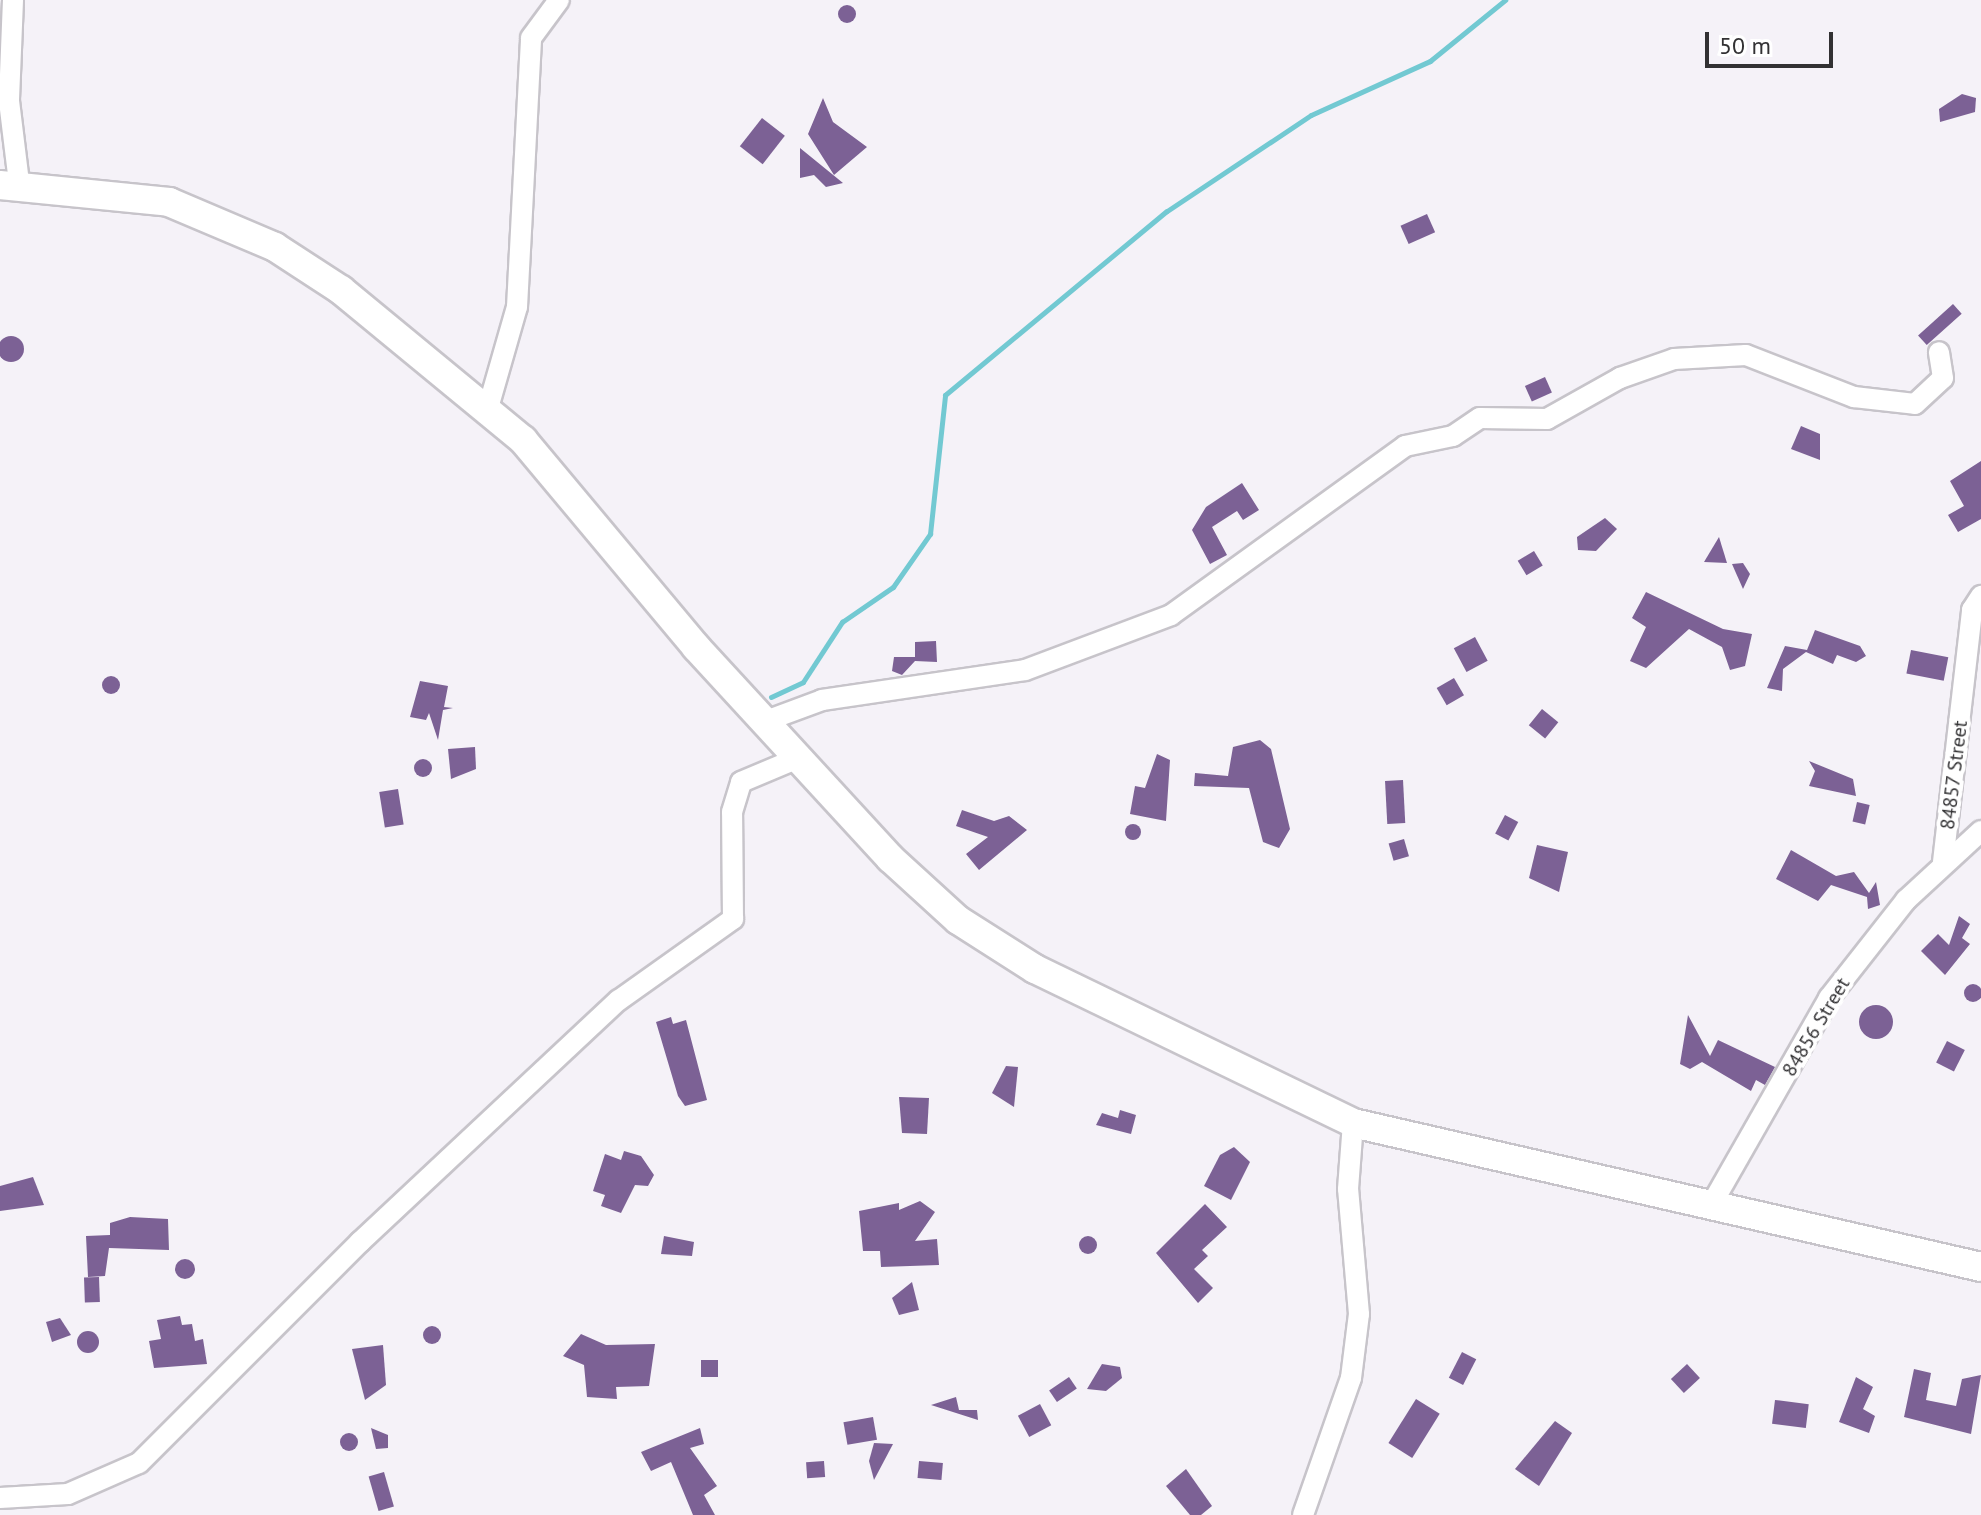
<!DOCTYPE html>
<html>
<head>
<meta charset="utf-8">
<style>
	body { margin:0 }
	#map { position:relative; width:1981px; height:1515px; overflow:hidden; background:#f5f2f8; font-family:"PT Sans",sans-serif }
	div>[style] { position:absolute }
	[style*='--x'] { left:calc(var(--x)*1px); top:calc(var(--y)*1px); width:calc(var(--w)*1px); rotate:calc(var(--a)*1deg) }
	.stream>* { height:5px; margin:-2.5px; padding:0 2.5px; transform-origin:2.5px; border-radius:2.5px; background:#72c9d2 }
	.building>* { inset:0; background:#7c6195; transform-origin:0 0 }
	.round { border-radius:50% }
	.roads { filter:drop-shadow(2px 0 #c7c4ca) drop-shadow(-2px 0 #c7c4ca) drop-shadow(0 2px #c7c4ca) drop-shadow(0 -2px #c7c4ca) }
	.street>* { height:20px; margin:-10px; padding:0 10px; transform-origin:10px; border-radius:10px; background:#fff }
	.secondary>* { height:28px; margin:-14px; padding:0 14px; transform-origin:14px; border-radius:14px; background:#fff }
	span { translate:-50% -50%; white-space:nowrap; text-align:center; line-height:1.15; -webkit-text-stroke:8px #fff; paint-order:stroke }
	.street-label { font-size:20px; color:#323133 }
	.scale { position:absolute; left:1705px; top:32px; width:128px; height:36px; box-sizing:border-box; border:4px solid #323133; border-top:0; padding-left:10px; font-size:24px; line-height:28px; white-space:nowrap; color:#323133; -webkit-text-stroke:6px #fff; paint-order:stroke }
</style>
</head>
<body>
<div id="map">
	<div class="stream">
		<i style="--x:771;--y:697;--w:35;--a:-25"></i>
		<i style="--x:803;--y:682;--w:72;--a:-57"></i>
		<i style="--x:842;--y:622;--w:62;--a:-34.5"></i>
		<i style="--x:893;--y:587;--w:65;--a:-55.1"></i>
		<i style="--x:930;--y:534;--w:140;--a:-83.8"></i>
		<i style="--x:945;--y:395;--w:288;--a:-39.7"></i>
		<i style="--x:1167;--y:211;--w:173;--a:-33.7"></i>
		<i style="--x:1311;--y:115;--w:131;--a:-24.4"></i>
		<i style="--x:1430;--y:61;--w:97;--a:-39.1"></i>
	</div>
	<div class="building">
		<i class="round" style="left:838px;top:5px;width:18px;height:18px"></i>
		<i style="clip-path:polygon(1962px 94px,1976px 98px,1975px 112px,1940px 122px,1939px 109px)"></i>
		<i style="clip-path:polygon(823px 98px,833px 122px,867px 147px,834px 175px,808px 134px)"></i>
		<i style="left:762px;top:118px;width:29px;height:36px;rotate:38deg"></i>
		<i style="clip-path:polygon(800px 148px,843px 183px,826px 187px,814px 175px,800px 178px)"></i>
		<i style="left:1427px;top:214px;width:20px;height:29px;rotate:66deg"></i>
		<i style="left:1953px;top:304px;width:13px;height:47px;rotate:48deg"></i>
		<i class="round" style="left:-2px;top:336px;width:26px;height:26px"></i>
		<i style="left:1545px;top:377px;width:17px;height:22px;rotate:66deg"></i>
		<i style="clip-path:polygon(1801px 426px,1820px 434px,1820px 460px,1791px 449px)"></i>
		<i style="clip-path:polygon(1981px 461px,1981px 519px,1958px 532px,1948px 515px,1964px 506px,1950px 481px)"></i>
		<i style="clip-path:polygon(1242px 483px,1259px 510px,1243px 520px,1237px 511px,1212px 527px,1227px 555px,1210px 564px,1192px 530px,1206px 507px)"></i>
		<i style="clip-path:polygon(1605px 518px,1617px 529px,1596px 551px,1578px 550px,1577px 537px)"></i>
		<i style="clip-path:polygon(1719px 537px,1727px 563px,1704px 562px)"></i>
		<i style="left:1534px;top:551px;width:17px;height:19px;rotate:59deg"></i>
		<i style="clip-path:polygon(1743px 563px,1750px 574px,1743px 589px,1732px 564px)"></i>
		<i style="clip-path:polygon(1646px 592px,1723px 629px,1752px 634px,1745px 666px,1730px 670px,1722px 647px,1689px 629px,1646px 668px,1630px 661px,1646px 627px,1632px 618px)"></i>
		<i style="clip-path:polygon(1815px 630px,1860px 646px,1866px 656px,1856px 662px,1837px 655px,1833px 664px,1806px 652px,1783px 669px,1782px 691px,1767px 688px,1785px 646px,1807px 650px)"></i>
		<i style="left:1475px;top:637px;width:27px;height:24px;rotate:62deg"></i>
		<i style="clip-path:polygon(936px 641px,937px 662px,915px 661px,902px 675px,892px 671px,894px 657px,915px 657px,915px 642px)"></i>
		<i style="left:1911px;top:650px;width:38px;height:24px;rotate:11deg"></i>
		<i class="round" style="left:102px;top:676px;width:18px;height:18px"></i>
		<i style="left:1454px;top:678px;width:20px;height:20px;rotate:60deg"></i>
		<i style="clip-path:polygon(420px 681px,448px 686px,444px 707px,453px 708px,443px 710px,438px 740px,429px 713px,426px 720px,410px 717px)"></i>
		<i style="left:1542px;top:709px;width:21px;height:21px;rotate:39deg"></i>
		<i style="clip-path:polygon(1260px 740px,1271px 749px,1290px 829px,1279px 848px,1263px 842px,1249px 788px,1194px 786px,1195px 773px,1228px 776px,1233px 747px)"></i>
		<i style="clip-path:polygon(475px 747px,476px 769px,451px 779px,448px 749px)"></i>
		<i style="clip-path:polygon(1157px 754px,1170px 760px,1166px 821px,1130px 814px,1135px 786px,1145px 788px)"></i>
		<i class="round" style="left:414px;top:759px;width:18px;height:18px"></i>
		<i style="clip-path:polygon(1809px 761px,1853px 779px,1856px 796px,1809px 786px,1815px 771px)"></i>
		<i style="left:1403px;top:780px;width:43px;height:18px;rotate:87deg"></i>
		<i style="left:398px;top:789px;width:36px;height:19px;rotate:81deg"></i>
		<i style="left:1857px;top:802px;width:13px;height:20px;rotate:13deg"></i>
		<i style="clip-path:polygon(962px 810px,994px 821px,1009px 816px,1027px 830px,979px 870px,966px 854px,988px 837px,956px 826px)"></i>
		<i style="left:1505px;top:815px;width:15px;height:21px;rotate:28deg"></i>
		<i class="round" style="left:1125px;top:824px;width:16px;height:16px"></i>
		<i style="left:1404px;top:839px;width:18px;height:16px;rotate:74deg"></i>
		<i style="clip-path:polygon(1537px 845px,1568px 852px,1559px 892px,1529px 878px)"></i>
		<i style="clip-path:polygon(1791px 850px,1836px 876px,1854px 872px,1869px 893px,1876px 882px,1880px 905px,1868px 909px,1867px 897px,1831px 885px,1818px 901px,1776px 879px)"></i>
		<i style="clip-path:polygon(1959px 916px,1970px 924px,1962px 938px,1970px 944px,1945px 975px,1921px 951px,1938px 934px,1949px 945px)"></i>
		<i class="round" style="left:1964px;top:984px;width:18px;height:18px"></i>
		<i class="round" style="left:1859px;top:1005px;width:34px;height:34px"></i>
		<i style="clip-path:polygon(1688px 1015px,1710px 1056px,1718px 1040px,1775px 1067px,1765px 1085px,1756px 1080px,1751px 1091px,1702px 1062px,1690px 1069px,1680px 1064px)"></i>
		<i style="clip-path:polygon(671px 1017px,673px 1024px,686px 1020px,707px 1100px,685px 1106px,678px 1096px,656px 1022px)"></i>
		<i style="left:1947px;top:1041px;width:20px;height:24px;rotate:27deg"></i>
		<i style="clip-path:polygon(1006px 1066px,1018px 1067px,1014px 1107px,992px 1093px)"></i>
		<i style="clip-path:polygon(899px 1097px,929px 1098px,927px 1134px,902px 1133px)"></i>
		<i style="clip-path:polygon(1120px 1110px,1136px 1115px,1131px 1134px,1096px 1125px,1102px 1113px,1118px 1118px)"></i>
		<i style="clip-path:polygon(1234px 1147px,1250px 1162px,1231px 1200px,1204px 1186px,1220px 1155px)"></i>
		<i style="clip-path:polygon(624px 1151px,641px 1156px,654px 1175px,648px 1186px,635px 1185px,621px 1213px,601px 1206px,605px 1195px,593px 1191px,605px 1154px,621px 1160px)"></i>
		<i style="clip-path:polygon(33px 1177px,44px 1205px,0 1211px,0 1186px)"></i>
		<i style="clip-path:polygon(920px 1201px,935px 1212px,915px 1241px,937px 1239px,939px 1265px,881px 1267px,880px 1251px,863px 1251px,859px 1211px,899px 1203px,899px 1210px)"></i>
		<i style="clip-path:polygon(1205px 1204px,1227px 1227px,1202px 1250px,1208px 1256px,1194px 1269px,1213px 1288px,1198px 1303px,1156px 1253px)"></i>
		<i style="clip-path:polygon(130px 1217px,168px 1219px,169px 1250px,109px 1248px,105px 1276px,88px 1277px,86px 1236px,110px 1235px,110px 1223px)"></i>
		<i style="clip-path:polygon(664px 1236px,694px 1242px,692px 1256px,661px 1254px)"></i>
		<i class="round" style="left:1079px;top:1236px;width:18px;height:18px"></i>
		<i class="round" style="left:175px;top:1259px;width:20px;height:20px"></i>
		<i style="left:99px;top:1277px;width:25px;height:15px;rotate:88deg"></i>
		<i style="clip-path:polygon(912px 1282px,919px 1310px,899px 1315px,892px 1298px)"></i>
		<i style="clip-path:polygon(180px 1316px,182px 1325px,192px 1324px,195px 1341px,203px 1339px,207px 1364px,154px 1368px,149px 1341px,161px 1339px,157px 1320px)"></i>
		<i style="clip-path:polygon(60px 1318px,71px 1335px,52px 1342px,46px 1322px)"></i>
		<i class="round" style="left:423px;top:1326px;width:18px;height:18px"></i>
		<i class="round" style="left:77px;top:1331px;width:22px;height:22px"></i>
		<i style="clip-path:polygon(581px 1334px,606px 1345px,655px 1344px,649px 1386px,616px 1387px,617px 1399px,587px 1397px,584px 1365px,563px 1356px)"></i>
		<i style="clip-path:polygon(383px 1345px,386px 1385px,365px 1400px,352px 1349px)"></i>
		<i style="left:1462px;top:1352px;width:16px;height:29px;rotate:27deg"></i>
		<i style="left:701px;top:1360px;width:17px;height:17px"></i>
		<i style="clip-path:polygon(1102px 1364px,1120px 1367px,1122px 1378px,1106px 1391px,1087px 1389px)"></i>
		<i style="left:1687px;top:1364px;width:19px;height:22px;rotate:47deg"></i>
		<i style="clip-path:polygon(1914px 1369px,1931px 1373px,1926px 1400px,1956px 1406px,1962px 1379px,1981px 1375px,1971px 1434px,1904px 1417px)"></i>
		<i style="left:1069px;top:1377px;width:14px;height:24px;rotate:56deg"></i>
		<i style="clip-path:polygon(1856px 1377px,1873px 1387px,1863px 1409px,1875px 1416px,1869px 1433px,1839px 1422px)"></i>
		<i style="clip-path:polygon(956px 1397px,959px 1410px,977px 1410px,978px 1420px,931px 1405px)"></i>
		<i style="left:1416px;top:1399px;width:28px;height:52px;rotate:32deg"></i>
		<i style="left:1775px;top:1400px;width:34px;height:24px;rotate:7deg"></i>
		<i style="left:1040px;top:1404px;width:24px;height:25px;rotate:62deg"></i>
		<i style="left:873px;top:1417px;width:23px;height:30px;rotate:80deg"></i>
		<i style="clip-path:polygon(1555px 1421px,1572px 1433px,1539px 1486px,1515px 1469px)"></i>
		<i style="clip-path:polygon(371px 1428px,388px 1435px,388px 1448px,376px 1449px)"></i>
		<i style="clip-path:polygon(700px 1428px,704px 1444px,690px 1448px,717px 1486px,704px 1495px,715px 1515px,693px 1515px,671px 1462px,651px 1471px,641px 1452px)"></i>
		<i class="round" style="left:340px;top:1433px;width:18px;height:18px"></i>
		<i style="clip-path:polygon(874px 1443px,893px 1444px,874px 1480px,869px 1461px)"></i>
		<i style="left:824px;top:1461px;width:16px;height:18px;rotate:86deg"></i>
		<i style="left:919px;top:1461px;width:24px;height:17px;rotate:5deg"></i>
		<i style="clip-path:polygon(1186px 1469px,1212px 1506px,1201px 1515px,1190px 1515px,1166px 1486px)"></i>
		<i style="left:384px;top:1472px;width:36px;height:16px;rotate:74deg"></i>
	</div>
	<div class="roads">
		<div class="street">
			<i style="--x:13;--y:0;--w:101;--a:92.3"></i>
			<i style="--x:9;--y:101;--w:83;--a:83"></i>
			<i style="--x:488;--y:408;--w:105;--a:-74"></i>
			<i style="--x:517;--y:307;--w:269;--a:-87"></i>
			<i style="--x:531;--y:38;--w:47;--a:-53.6"></i>
			<i style="--x:763;--y:722;--w:63;--a:-20.4"></i>
			<i style="--x:822;--y:700;--w:205;--a:-8.4"></i>
			<i style="--x:1025;--y:670;--w:156;--a:-20.6"></i>
			<i style="--x:1171;--y:615;--w:289;--a:-35.8"></i>
			<i style="--x:1405;--y:446;--w:49;--a:-11.8"></i>
			<i style="--x:1453;--y:436;--w:32;--a:-34"></i>
			<i style="--x:1480;--y:418;--w:67;--a:0.9"></i>
			<i style="--x:1547;--y:419;--w:84;--a:-29.3"></i>
			<i style="--x:1620;--y:378;--w:57;--a:-19.4"></i>
			<i style="--x:1674;--y:359;--w:72;--a:-3.2"></i>
			<i style="--x:1746;--y:355;--w:116;--a:21.3"></i>
			<i style="--x:1854;--y:397;--w:61;--a:6.5"></i>
			<i style="--x:1915;--y:404;--w:38;--a:-43"></i>
			<i style="--x:1943;--y:378;--w:26;--a:-99"></i>
			<i style="--x:1943;--y:862;--w:254;--a:-83.4"></i>
			<i style="--x:1972;--y:610;--w:17;--a:-57"></i>
			<i style="--x:1710;--y:1207;--w:241;--a:-60.3"></i>
			<i style="--x:1829;--y:998;--w:125;--a:-51.8"></i>
			<i style="--x:1906;--y:900;--w:102;--a:-42.6"></i>
			<i style="--x:0;--y:1498;--w:68;--a:-3.4"></i>
			<i style="--x:68;--y:1494;--w:77;--a:-23.6"></i>
			<i style="--x:139;--y:1463;--w:313;--a:-45"></i>
			<i style="--x:360;--y:1242;--w:354;--a:-43.1"></i>
			<i style="--x:619;--y:1000;--w:140;--a:-35.4"></i>
			<i style="--x:733;--y:919;--w:107;--a:-90.5"></i>
			<i style="--x:732;--y:812;--w:31;--a:-73"></i>
			<i style="--x:741;--y:782;--w:60;--a:-22.7"></i>
			<i style="--x:1303;--y:1515;--w:145;--a:-70.7"></i>
			<i style="--x:1351;--y:1378;--w:64;--a:-82.9"></i>
			<i style="--x:1359;--y:1314;--w:125;--a:-95"></i>
			<i style="--x:1348;--y:1189;--w:66;--a:-85.7"></i>
		</div>
		<div class="secondary">
			<i style="--x:0;--y:185;--w:170;--a:5.7"></i>
			<i style="--x:169;--y:202;--w:115;--a:23"></i>
			<i style="--x:275;--y:247;--w:79;--a:33.1"></i>
			<i style="--x:341;--y:290;--w:236;--a:39.5"></i>
			<i style="--x:523;--y:440;--w:270;--a:50.1"></i>
			<i style="--x:696;--y:647;--w:287;--a:47.4"></i>
			<i style="--x:890;--y:858;--w:92;--a:42.4"></i>
			<i style="--x:958;--y:920;--w:91;--a:32.5"></i>
			<i style="--x:1035;--y:969;--w:353;--a:25.8"></i>
			<i style="--x:1353;--y:1123;--w:644;--a:12.91"></i>
		</div>
	</div>
	<div class="street-label">
		<span style="left:1954px;top:775px;rotate:-83deg">84857 Street</span>
		<span style="left:1816px;top:1027px;rotate:-59deg">84856 Street</span>
	</div>
	<div class="scale">50 m</div>
</div>
</body>
</html>
